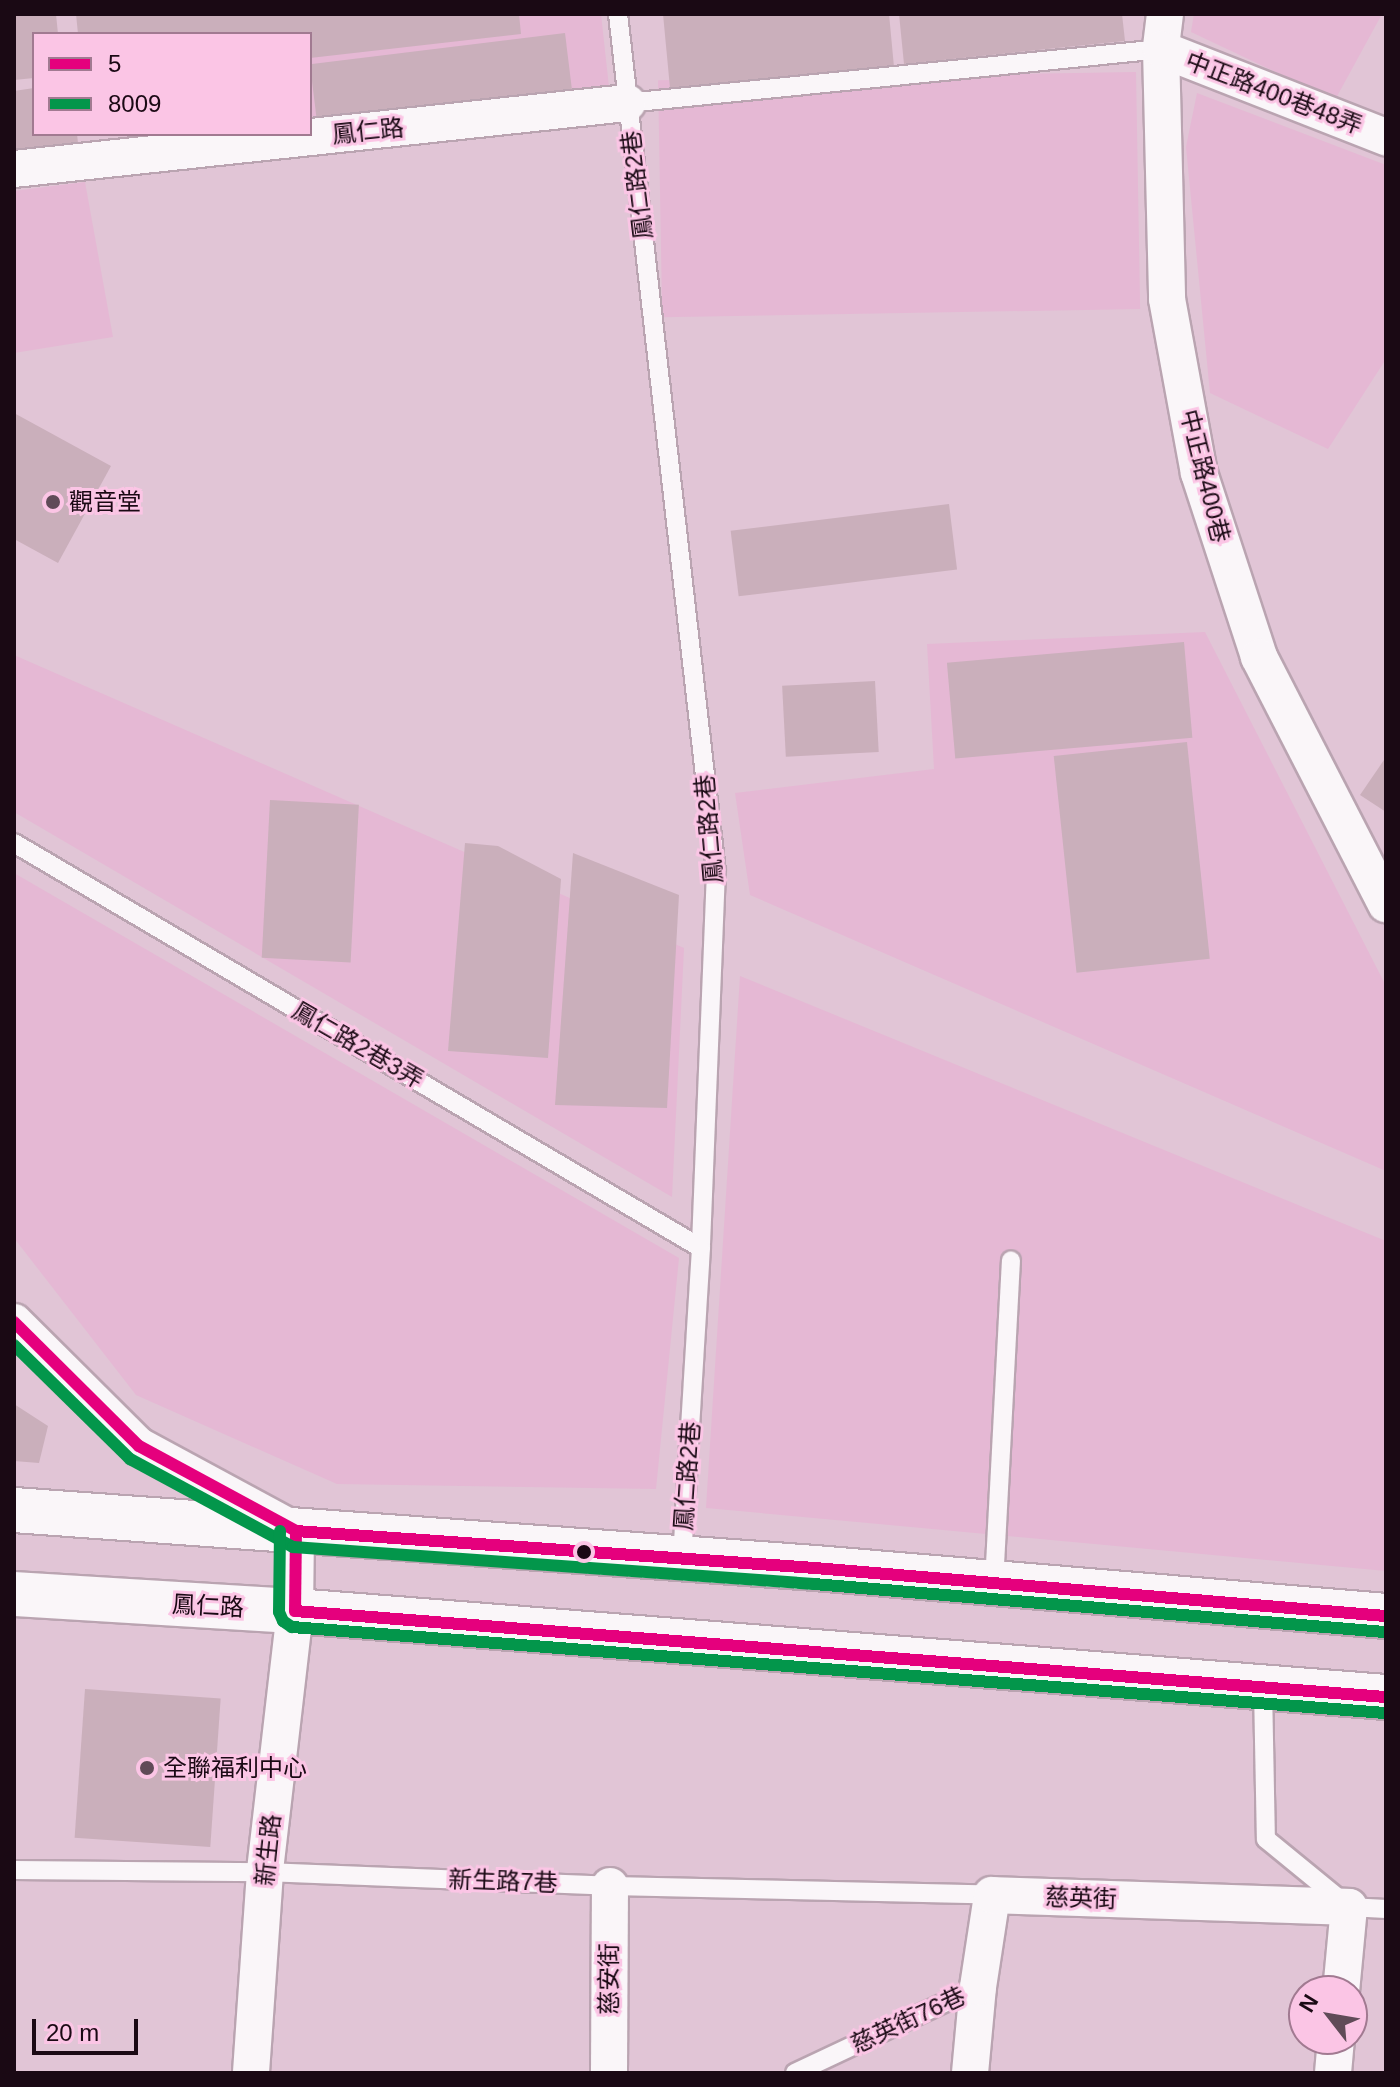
<!DOCTYPE html>
<html>
<head>
<meta charset="utf-8">
<style>
	body { margin:0 }
	#map { position:relative; width:1400px; height:2087px; overflow:hidden; background:#e1c5d6; font-family:Helvetica,"Noto Sans TC",sans-serif }
	div>[style] { position:absolute }
	[style*='--x'] { left:calc(var(--x)*1px); top:calc(var(--y)*1px); width:calc(var(--w)*1px); rotate:calc(var(--a)*1deg) }
	.built>* { inset:0; background:#e5b8d4; transform-origin:0 0 }
	.building>* { inset:0; background:#caafbb; transform-origin:0 0 }
	.roads { filter:drop-shadow(2px 0 #baa4b1) drop-shadow(-2px 0 #baa4b1) drop-shadow(0 2px #baa4b1) drop-shadow(0 -2px #baa4b1) }
	.lane>* { height:18px; margin:-9px; padding:0 9px; transform-origin:9px; border-radius:9px; background:#faf6f9 }
	.street>* { height:36px; margin:-18px; padding:0 18px; transform-origin:18px; border-radius:18px; background:#faf6f9 }
	.secondary>* { height:44px; margin:-22px; padding:0 22px; transform-origin:22px; border-radius:22px; background:#faf6f9 }
	.bus-1>* { height:12px; margin:-6px; padding:0 6px; transform-origin:6px; border-radius:6px; background:#e5007d }
	.bus-2>* { height:12px; margin:-6px; padding:0 6px; transform-origin:6px; border-radius:6px; background:#03964b }
	.dots>* { width:22px; height:22px; translate:-50% -50%; box-sizing:border-box; border:4px solid #fbc5e5; border-radius:50% }
	span { translate:-50% -50%; white-space:nowrap; text-align:center; line-height:1.15; -webkit-text-stroke:6px #fbc5e5; paint-order:stroke }
	.street-label { font-size:24px; color:#1a0914 }
	.poi-label { font-size:24px; color:#1a0914 }
	.left { translate:0 -50%; text-align:left }
	.frame { position:absolute; inset:0; border:16px solid #1a0914; pointer-events:none }
	.legend { position:absolute; left:32px; top:32px; width:280px; height:104px; box-sizing:border-box; background:#fbc5e5; border:2px solid #a17a91; margin:0; padding:10px 14px; list-style:none; font-size:24px; color:#1a0914 }
	.legend li { display:flex; align-items:center; gap:16px; height:40px }
	.legend b { width:40px; border:2px solid #a17a91 }
	.north { position:absolute; left:1288px; top:1975px; width:80px; height:80px; box-sizing:border-box; background:#fbc5e5; border:2px solid #a17a91; border-radius:50%; rotate:301deg; font-size:22px; font-weight:700; line-height:32px; text-align:center; color:#1a0914 }
	.north::after { content:''; display:block; margin:auto; width:28px; height:36px; background:#604b58; clip-path:polygon(50% 0,100% 100%,50% 72%,0 100%) }
	.scale { position:absolute; left:32px; top:2019px; width:106px; height:36px; box-sizing:border-box; border:4px solid #1a0914; border-top:0; padding-left:10px; font-size:24px; line-height:28px; white-space:nowrap; color:#1a0914; -webkit-text-stroke:6px #fbc5e5; paint-order:stroke }
</style>
</head>
<body>
<div id="map">
	<div class="built">
		<i style="clip-path:polygon(84px 14px,601px 14px,609px 87px,310px 119px,310px 34px)"></i>
		<i style="clip-path:polygon(1194px 14px,1382px 14px,1335px 100px,1191px 32px)"></i>
		<i style="left:1136px;top:72px;width:237px;height:478px;rotate:89deg"></i>
		<i style="clip-path:polygon(1197px 93px,1386px 165px,1386px 359px,1328px 449px,1210px 393px,1186px 147px)"></i>
		<i style="clip-path:polygon(85px 182px,113px 337px,14px 353px,14px 191px)"></i>
		<i style="clip-path:polygon(1205px 632px,1386px 986px,1386px 1171px,750px 895px,735px 793px,934px 769px,927px 644px)"></i>
		<i style="clip-path:polygon(14px 655px,684px 948px,672px 1197px,14px 812px)"></i>
		<i style="clip-path:polygon(14px 873px,679px 1258px,656px 1489px,337px 1484px,136px 1395px,14px 1238px)"></i>
		<i style="clip-path:polygon(740px 976px,1386px 1241px,1386px 1571px,706px 1508px)"></i>
	</div>
	<div class="building">
		<i style="clip-path:polygon(14px 14px,56px 14px,58px 34px,34px 34px,34px 78px,14px 80px)"></i>
		<i style="clip-path:polygon(76px 14px,519px 14px,521px 34px,310px 58px,310px 34px,78px 34px)"></i>
		<i style="clip-path:polygon(663px 14px,889px 14px,894px 67px,670px 88px)"></i>
		<i style="clip-path:polygon(899px 14px,1122px 14px,1125px 41px,904px 64px)"></i>
		<i style="left:565px;top:33px;width:65px;height:257px;rotate:83deg"></i>
		<i style="clip-path:polygon(34px 88px,34px 134px,77px 134px,79px 152px,14px 159px,14px 91px)"></i>
		<i style="clip-path:polygon(14px 413px,111px 466px,58px 563px,14px 539px)"></i>
		<i style="left:949px;top:504px;width:66px;height:220px;rotate:83deg"></i>
		<i style="left:1184px;top:642px;width:96px;height:238px;rotate:85deg"></i>
		<i style="left:875px;top:681px;width:71px;height:93px;rotate:87deg"></i>
		<i style="left:1187px;top:742px;width:218px;height:134px;rotate:84deg"></i>
		<i style="clip-path:polygon(1386px 757px,1386px 812px,1360px 795px)"></i>
		<i style="left:270px;top:800px;width:89px;height:158px;rotate:3deg"></i>
		<i style="clip-path:polygon(465px 843px,498px 846px,561px 879px,548px 1058px,448px 1051px)"></i>
		<i style="clip-path:polygon(573px 853px,679px 895px,667px 1108px,555px 1105px)"></i>
		<i style="clip-path:polygon(14px 1404px,48px 1426px,39px 1463px,14px 1461px)"></i>
		<i style="left:85px;top:1689px;width:136px;height:149px;rotate:4deg"></i>
	</div>
	<div class="roads">
		<div class="lane">
			<i style="--x:618;--y:14;--w:863;--a:83.48"></i>
			<i style="--x:716;--y:871;--w:377;--a:92.3"></i>
			<i style="--x:701;--y:1248;--w:312;--a:93.5"></i>
			<i style="--x:627;--y:103;--w:537;--a:-5.77"></i>
			<i style="--x:14;--y:843;--w:797;--a:30.52"></i>
			<i style="--x:994;--y:1584;--w:324;--a:-87"></i>
			<i style="--x:1263;--y:1688;--w:151;--a:88.9"></i>
			<i style="--x:1266;--y:1839;--w:107;--a:39.3"></i>
			<i style="--x:1349;--y:1907;--w:37;--a:3"></i>
			<i style="--x:14;--y:1870;--w:251;--a:0.5"></i>
			<i style="--x:265;--y:1872;--w:345;--a:2.3"></i>
			<i style="--x:610;--y:1886;--w:382;--a:1.3"></i>
			<i style="--x:795;--y:2073;--w:202;--a:-25.2"></i>
		</div>
		<div class="street">
			<i style="--x:1165;--y:14;--w:35;--a:97"></i>
			<i style="--x:1161;--y:49;--w:250;--a:88.6"></i>
			<i style="--x:1167;--y:299;--w:177;--a:79.6"></i>
			<i style="--x:1199;--y:473;--w:194;--a:71.9"></i>
			<i style="--x:1259;--y:657;--w:278;--a:62.8"></i>
			<i style="--x:1161;--y:49;--w:242;--a:21.4"></i>
			<i style="--x:14;--y:169;--w:617;--a:-6.15"></i>
			<i style="--x:14;--y:1322;--w:176;--a:44.8"></i>
			<i style="--x:139;--y:1446;--w:179;--a:28.4"></i>
			<i style="--x:296;--y:1531;--w:80;--a:90.7"></i>
			<i style="--x:295;--y:1611;--w:263;--a:96.6"></i>
			<i style="--x:265;--y:1872;--w:201;--a:94"></i>
			<i style="--x:609;--y:2073;--w:187;--a:-89.7"></i>
			<i style="--x:970;--y:2073;--w:86;--a:-84.7"></i>
			<i style="--x:978;--y:1987;--w:93;--a:-81.3"></i>
			<i style="--x:992;--y:1895;--w:357;--a:1.9"></i>
			<i style="--x:1349;--y:1907;--w:84;--a:95.4"></i>
			<i style="--x:1333;--y:2073;--w:34;--a:-85"></i>
		</div>
		<div class="secondary">
			<i style="--x:14;--y:1510;--w:803;--a:4.14"></i>
			<i style="--x:815;--y:1568;--w:573;--a:4.81"></i>
			<i style="--x:14;--y:1594;--w:282;--a:3.5"></i>
			<i style="--x:295;--y:1611;--w:1094;--a:4.51"></i>
		</div>
	</div>
	<div class="bus-1">
		<i style="--x:14;--y:1322;--w:176;--a:44.8"></i>
		<i style="--x:139;--y:1446;--w:179;--a:28.4"></i>
		<i style="--x:296;--y:1531;--w:520;--a:4.08"></i>
		<i style="--x:815;--y:1568;--w:573;--a:4.81"></i>
		<i style="--x:296;--y:1531;--w:80;--a:90.7"></i>
		<i style="--x:295;--y:1611;--w:1094;--a:4.51"></i>
	</div>
	<div class="bus-2">
		<i style="--x:14;--y:1345;--w:163;--a:44.5"></i>
		<i style="--x:130;--y:1459;--w:185;--a:28.4"></i>
		<i style="--x:293;--y:1547;--w:522;--a:4.06"></i>
		<i style="--x:814;--y:1584;--w:573;--a:4.81"></i>
		<i style="--x:280;--y:1531;--w:81;--a:90.7"></i>
		<i style="--x:279;--y:1612;--w:10;--a:66"></i>
		<i style="--x:283;--y:1621;--w:11;--a:34"></i>
		<i style="--x:292;--y:1627;--w:1096;--a:4.5"></i>
	</div>
	<div class="dots">
		<i style="left:53px;top:502px;background:#604b58"></i>
		<i style="left:584px;top:1552px;background:#1a0914"></i>
		<i style="left:147px;top:1768px;background:#604b58"></i>
	</div>
	<div class="street-label">
		<span style="left:1274px;top:93px;rotate:21deg">中正路400巷48弄</span>
		<span style="left:368px;top:131px;rotate:-6deg">鳳仁路</span>
		<span style="left:637px;top:185px;rotate:-97deg">鳳仁路2巷</span>
		<span style="left:1205px;top:476px;rotate:76deg">中正路400巷</span>
		<span style="left:709px;top:829px;rotate:-95deg">鳳仁路2巷</span>
		<span style="left:358px;top:1045px;rotate:30deg">鳳仁路2巷3弄</span>
		<span style="left:687px;top:1476px;rotate:-86deg">鳳仁路2巷</span>
		<span style="left:208px;top:1606px;rotate:3deg">鳳仁路</span>
		<span style="left:268px;top:1850px;rotate:-84deg">新生路</span>
		<span style="left:503px;top:1881px;rotate:2deg">新生路7巷</span>
		<span style="left:1081px;top:1898px;rotate:2deg">慈英街</span>
		<span style="left:609px;top:1979px;rotate:-90deg">慈安街</span>
		<span style="left:908px;top:2020px;rotate:-25deg">慈英街76巷</span>
	</div>
	<div class="poi-label">
		<span class="left" style="left:69px;top:502px">觀音堂</span>
		<span class="left" style="left:163px;top:1768px">全聯福利中心</span>
	</div>
	<div class="frame"></div>
	<ul class="legend">
	<li><b style="height:10px;background:#e5007d"></b>5</li>
	<li><b style="height:10px;background:#03964b"></b>8009</li>
	</ul>
	<div class="north">N</div>
	<div class="scale">20 m</div>
</div>
</body>
</html>
